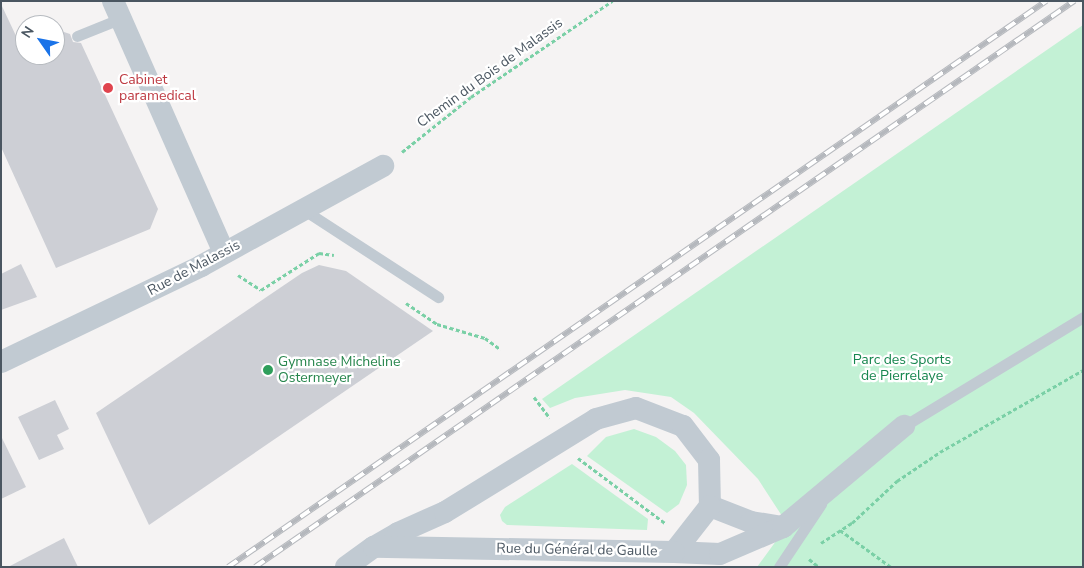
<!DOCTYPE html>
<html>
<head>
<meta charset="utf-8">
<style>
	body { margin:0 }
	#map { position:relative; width:1084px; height:568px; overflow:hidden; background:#f5f3f3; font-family:"Nunito Sans",sans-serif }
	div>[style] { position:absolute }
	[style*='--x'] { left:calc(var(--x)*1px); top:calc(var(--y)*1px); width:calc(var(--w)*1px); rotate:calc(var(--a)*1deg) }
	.green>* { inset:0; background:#c3f1d5 }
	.building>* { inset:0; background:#cdcfd5 }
	.path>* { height:3px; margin-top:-1.5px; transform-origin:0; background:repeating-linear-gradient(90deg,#7ad0a6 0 4px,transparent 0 6.5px) }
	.lane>* { height:11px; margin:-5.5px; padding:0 5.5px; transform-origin:5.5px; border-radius:5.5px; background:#c1cad2 }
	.street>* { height:22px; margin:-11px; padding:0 11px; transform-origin:11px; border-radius:11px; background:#c1cad2 }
	.rail>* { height:5.5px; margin-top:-2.75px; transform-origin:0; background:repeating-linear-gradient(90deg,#fff 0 11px,#b5b8bd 0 22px); box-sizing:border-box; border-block:1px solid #b5b8bd }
	.dots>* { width:14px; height:14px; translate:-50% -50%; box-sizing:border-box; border:2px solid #fff; border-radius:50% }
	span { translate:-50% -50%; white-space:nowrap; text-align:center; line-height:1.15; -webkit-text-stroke:4.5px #fff; paint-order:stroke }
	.street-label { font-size:14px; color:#4a5661 }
	.health-label { font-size:14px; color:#be3a42 }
	.left { translate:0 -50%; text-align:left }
	.park-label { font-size:14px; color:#17864f }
	.leisure-label { font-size:14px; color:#27864d }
	.frame { position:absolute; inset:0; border:2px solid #4a5661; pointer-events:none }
	.north { position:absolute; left:15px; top:15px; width:50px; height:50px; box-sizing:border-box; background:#fff; border:1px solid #b7bbc0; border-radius:50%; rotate:303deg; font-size:14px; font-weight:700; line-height:20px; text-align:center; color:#4a5661 }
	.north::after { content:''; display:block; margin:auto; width:18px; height:22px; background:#1a73e8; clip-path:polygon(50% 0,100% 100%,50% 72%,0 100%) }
</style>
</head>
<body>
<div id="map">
	<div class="green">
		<i style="clip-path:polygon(1083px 25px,1083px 567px,757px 567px,784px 530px,782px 516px,758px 479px,694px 413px,671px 397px,625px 390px,575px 398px,550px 408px,542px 399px)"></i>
		<i style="clip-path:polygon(634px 429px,656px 437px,675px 451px,686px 465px,687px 485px,679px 504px,667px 513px,587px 456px,606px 437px)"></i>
		<i style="clip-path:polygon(572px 464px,648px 519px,647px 530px,507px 525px,502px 521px,500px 515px,505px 507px)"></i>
	</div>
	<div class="building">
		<i style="clip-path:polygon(1px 4px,25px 55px,55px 55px,55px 34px,61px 31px,70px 34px,73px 42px,81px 43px,158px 209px,150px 229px,56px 268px,1px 147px)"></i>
		<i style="clip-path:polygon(21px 264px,37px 297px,1px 310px,1px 274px)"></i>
		<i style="clip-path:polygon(319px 265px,346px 271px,433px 331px,149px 525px,96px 413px,302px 273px)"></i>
		<i style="clip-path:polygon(55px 400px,69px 429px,57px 435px,64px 449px,39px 460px,18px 417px)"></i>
		<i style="clip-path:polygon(1px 436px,26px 487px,1px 499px)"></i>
		<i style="clip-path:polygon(64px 538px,78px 567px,8px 567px)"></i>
	</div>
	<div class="path">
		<i style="--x:402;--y:152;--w:88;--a:-38.6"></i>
		<i style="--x:471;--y:97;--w:171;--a:-34.2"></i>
		<i style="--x:238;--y:275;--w:27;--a:33"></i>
		<i style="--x:261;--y:290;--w:69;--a:-32.5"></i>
		<i style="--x:319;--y:253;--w:15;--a:8"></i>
		<i style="--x:406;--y:303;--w:37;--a:34"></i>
		<i style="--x:437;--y:324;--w:50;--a:16.3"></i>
		<i style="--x:485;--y:338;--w:19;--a:36"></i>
		<i style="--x:534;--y:397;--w:26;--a:53"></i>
		<i style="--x:578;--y:458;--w:109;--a:36.8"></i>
		<i style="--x:840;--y:530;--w:63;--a:36"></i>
		<i style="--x:821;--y:543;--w:37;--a:-33"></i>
		<i style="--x:852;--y:523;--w:62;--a:-43"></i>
		<i style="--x:897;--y:481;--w:52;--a:-34"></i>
		<i style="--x:940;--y:452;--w:165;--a:-29.8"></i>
		<i style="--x:809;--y:559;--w:13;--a:39"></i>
	</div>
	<div class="lane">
		<i style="--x:77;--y:36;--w:48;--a:-21.8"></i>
		<i style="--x:304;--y:210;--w:160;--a:33"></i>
		<i style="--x:904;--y:426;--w:210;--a:-31.3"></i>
		<i style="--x:779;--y:567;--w:76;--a:-56.3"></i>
	</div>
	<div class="street">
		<i style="--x:113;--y:1;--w:275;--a:66.2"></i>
		<i style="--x:1;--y:362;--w:222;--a:-25.6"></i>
		<i style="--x:201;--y:266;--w:208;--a:-28.8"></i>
		<i style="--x:710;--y:506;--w:44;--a:21.3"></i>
		<i style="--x:751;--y:522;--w:32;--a:9"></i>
		<i style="--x:674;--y:552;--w:46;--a:2.5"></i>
		<i style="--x:720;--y:554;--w:69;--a:-23.2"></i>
		<i style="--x:783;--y:527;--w:158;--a:-39.9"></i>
		<i style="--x:346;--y:567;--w:34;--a:-36"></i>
		<i style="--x:374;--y:547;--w:28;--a:-30"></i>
		<i style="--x:398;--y:533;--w:51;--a:-24.1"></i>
		<i style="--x:445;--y:512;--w:177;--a:-31.6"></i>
		<i style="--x:596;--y:419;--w:41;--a:-15.4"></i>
		<i style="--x:636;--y:408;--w:50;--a:21"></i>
		<i style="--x:683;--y:426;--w:43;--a:52.6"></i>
		<i style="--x:709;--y:460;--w:46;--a:88.8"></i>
		<i style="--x:710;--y:506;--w:58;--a:128"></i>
		<i style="--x:674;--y:552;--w:300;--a:-179"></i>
	</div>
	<div class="rail">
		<i style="--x:228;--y:567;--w:995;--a:-34.68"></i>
		<i style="--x:255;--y:567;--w:996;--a:-34.65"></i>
	</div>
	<div class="dots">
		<i style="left:108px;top:88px;background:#e0444e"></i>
		<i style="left:268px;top:370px;background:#2e9e5b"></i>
	</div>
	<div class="street-label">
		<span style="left:490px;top:73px;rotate:-36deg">Chemin du Bois de Malassis</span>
		<span style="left:194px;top:268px;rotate:-28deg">Rue de Malassis</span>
		<span style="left:577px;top:550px;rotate:1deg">Rue du Général de Gaulle</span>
	</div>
	<div class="health-label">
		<span class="left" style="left:119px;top:88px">Cabinet<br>paramedical</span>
	</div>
	<div class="park-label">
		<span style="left:902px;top:368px">Parc des Sports<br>de Pierrelaye</span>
	</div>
	<div class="leisure-label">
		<span class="left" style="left:278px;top:370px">Gymnase Micheline<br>Ostermeyer</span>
	</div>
	<div class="frame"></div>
	<div class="north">N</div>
</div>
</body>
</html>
